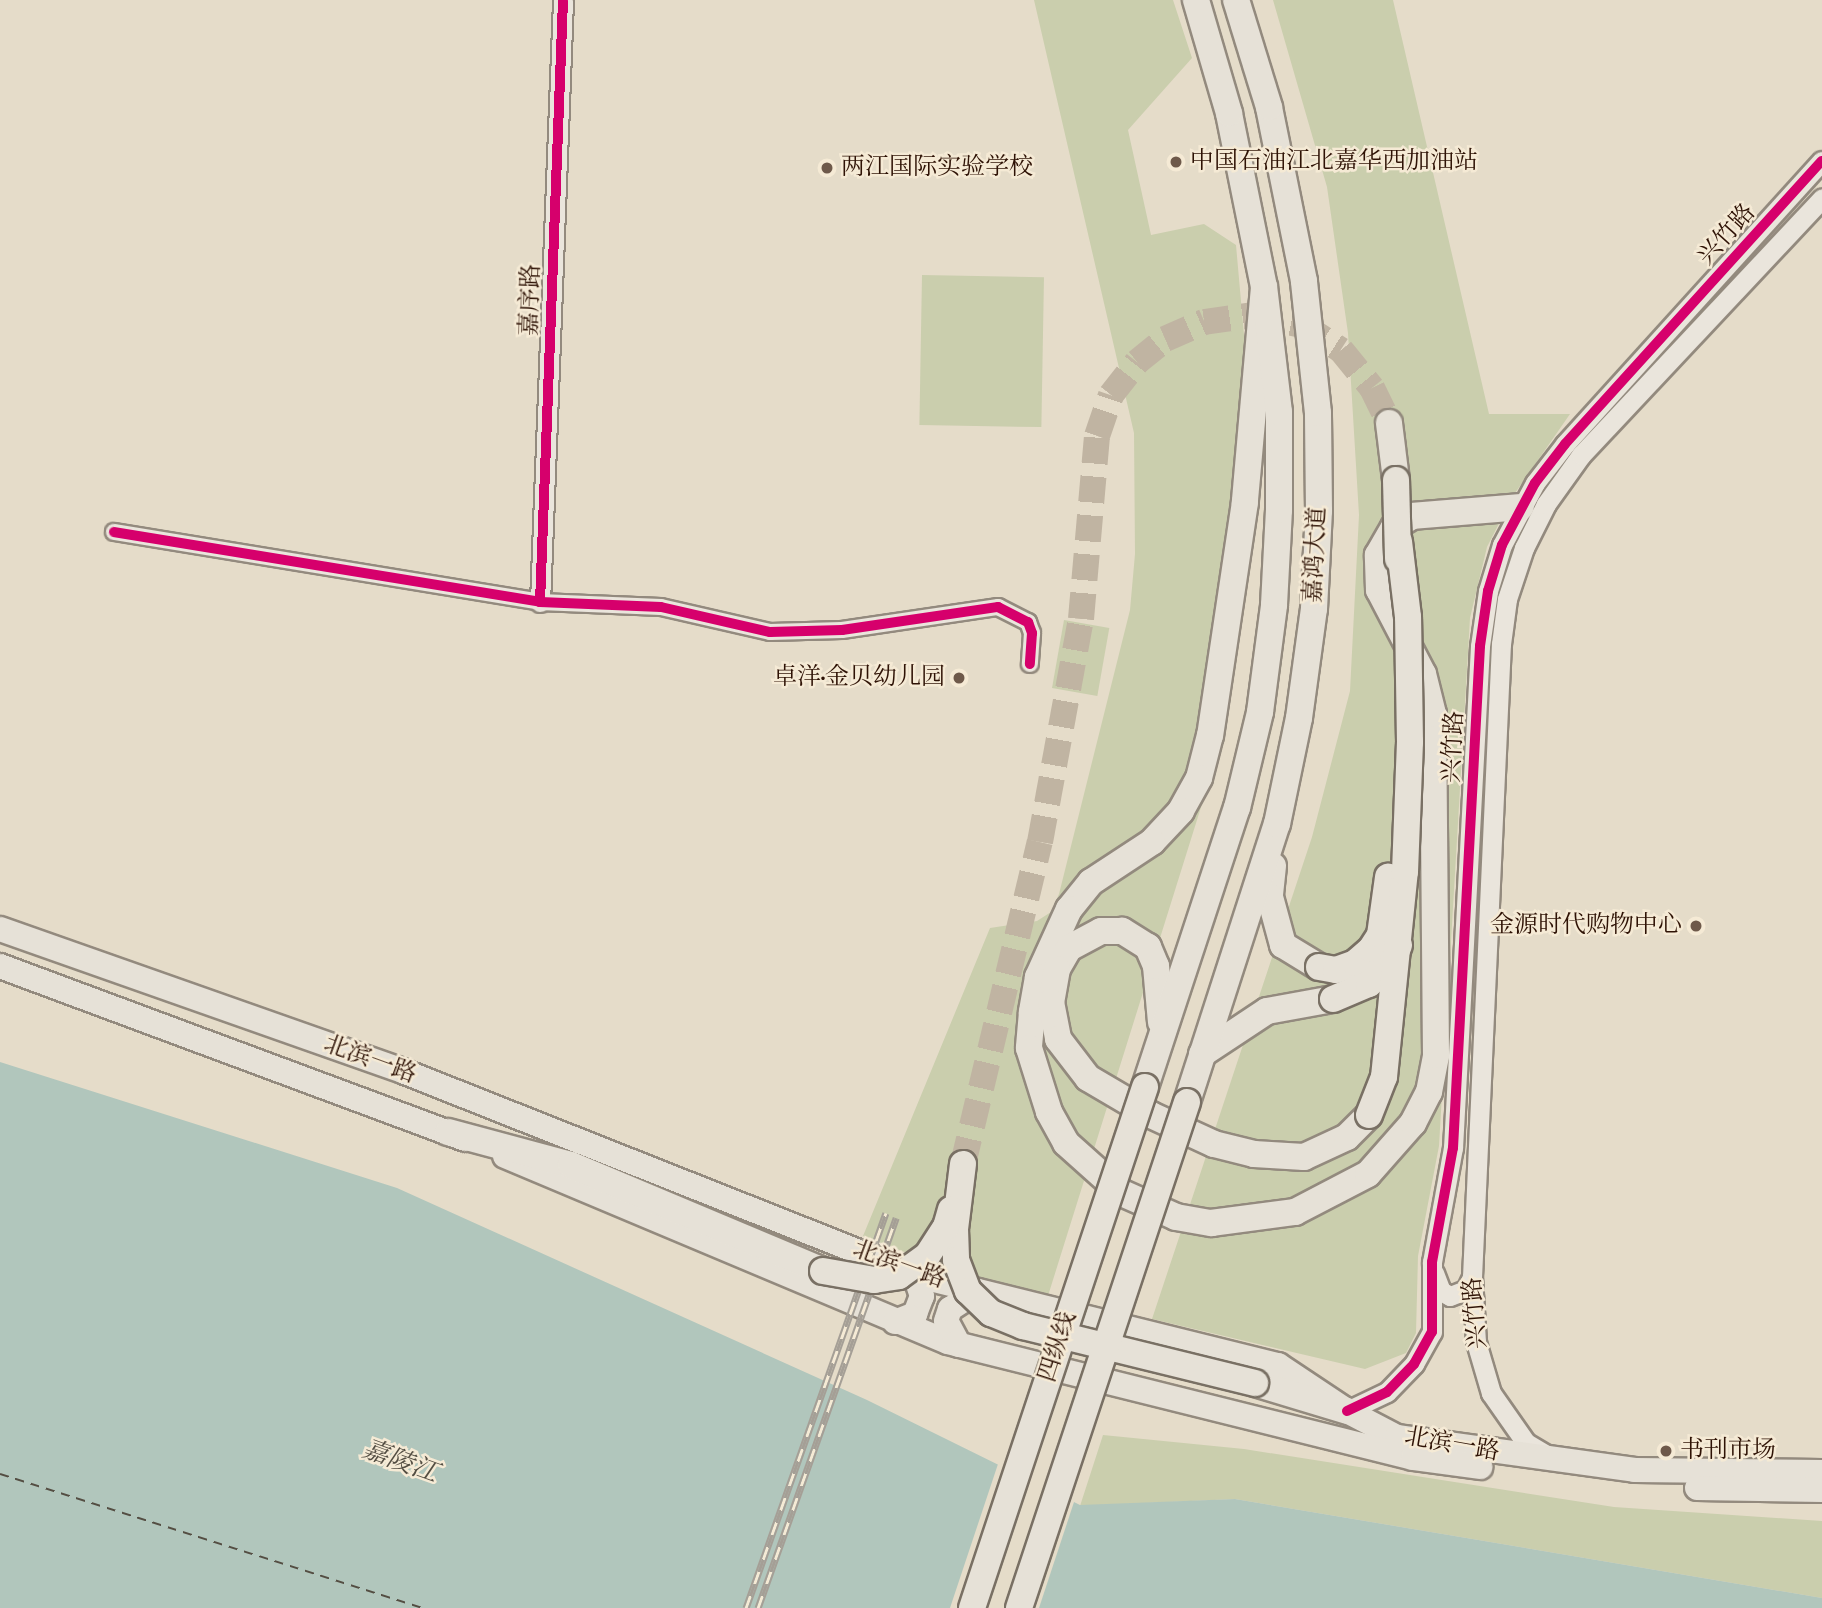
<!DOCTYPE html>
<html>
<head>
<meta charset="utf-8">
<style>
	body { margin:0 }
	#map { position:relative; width:1822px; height:1608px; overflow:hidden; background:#e5dcc9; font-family:"Libre Bodoni","Noto Serif SC",serif }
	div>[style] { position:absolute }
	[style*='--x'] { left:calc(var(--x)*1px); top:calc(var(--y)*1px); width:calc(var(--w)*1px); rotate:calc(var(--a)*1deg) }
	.green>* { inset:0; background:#cacead; transform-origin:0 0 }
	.water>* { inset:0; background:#b1c6bc }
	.pier>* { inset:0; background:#e5dcc9 }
	.ferry>* { height:2px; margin-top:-1px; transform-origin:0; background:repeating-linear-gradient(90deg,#544e43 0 9px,transparent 0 16px) }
	.trunk-tunnel>* { height:26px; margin-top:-13px; transform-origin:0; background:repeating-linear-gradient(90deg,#c0b4a2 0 26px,transparent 0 39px) }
	.roads { filter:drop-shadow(2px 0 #938a7e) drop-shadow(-2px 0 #938a7e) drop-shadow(0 2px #938a7e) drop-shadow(0 -2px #938a7e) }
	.minor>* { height:16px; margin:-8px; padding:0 8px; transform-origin:8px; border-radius:8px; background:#eae5dc }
	.tertiary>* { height:19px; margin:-9.5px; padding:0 9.5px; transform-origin:9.5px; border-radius:9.5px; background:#eae5dc }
	.primary>* { height:24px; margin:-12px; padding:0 12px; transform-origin:12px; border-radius:12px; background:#e6e1d7 }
	.trunk>* { height:26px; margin:-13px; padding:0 13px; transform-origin:13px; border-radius:13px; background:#e6e1d7 }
	.rail>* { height:7px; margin-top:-3.5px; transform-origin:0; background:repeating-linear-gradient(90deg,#f5ead5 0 13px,#a59f96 0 26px); box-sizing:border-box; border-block:2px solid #a59f96 }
	.bridges { filter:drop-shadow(2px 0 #797064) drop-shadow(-2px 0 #797064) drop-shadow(0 2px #797064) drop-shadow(0 -2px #797064) }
	.trunk-bridge>* { height:26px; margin:-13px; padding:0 13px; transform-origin:13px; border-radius:13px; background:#e6e1d7 }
	.cycleway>* { height:10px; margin:-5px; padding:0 5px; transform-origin:5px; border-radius:5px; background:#d6006c }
	.dots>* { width:19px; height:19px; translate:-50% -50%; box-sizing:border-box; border:4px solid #f5ead5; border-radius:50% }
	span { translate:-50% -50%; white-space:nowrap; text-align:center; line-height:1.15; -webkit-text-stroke:5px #f5ead5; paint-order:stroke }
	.poi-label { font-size:24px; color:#2e1205 }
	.left { translate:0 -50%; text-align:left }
	.right { translate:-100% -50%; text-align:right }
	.street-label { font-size:24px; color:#2e1205 }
	.water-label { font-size:26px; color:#544e43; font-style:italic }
</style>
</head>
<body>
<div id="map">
	<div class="green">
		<i style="clip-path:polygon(1034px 0,1173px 0,1192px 58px,1128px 130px,1151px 235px,1204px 224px,1236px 245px,1248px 380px,1212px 772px,1047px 1299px,980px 1281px,863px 1236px,990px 928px,1037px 921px,1051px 912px,1059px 894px,1130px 610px,1135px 554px,1134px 433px)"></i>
		<i style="clip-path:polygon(1273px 0,1393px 0,1489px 414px,1570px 414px,1513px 496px,1487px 547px,1470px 618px,1439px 1146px,1418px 1256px,1416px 1333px,1406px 1353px,1365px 1369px,1152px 1319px,1312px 837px,1350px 691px,1359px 515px,1348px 333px,1327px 187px)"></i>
		<i style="left:922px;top:275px;width:122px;height:150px;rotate:1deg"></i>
		<i style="left:1064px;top:620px;width:46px;height:69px;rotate:10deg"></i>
		<i style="clip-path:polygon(1103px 1435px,1244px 1449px,1614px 1507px,1822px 1521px,1822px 1598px,1235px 1499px,1080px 1506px)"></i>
	</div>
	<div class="water">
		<i style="clip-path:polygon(0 1062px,397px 1188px,867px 1400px,1080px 1505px,1235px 1499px,1822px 1598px,1822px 1608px,0 1608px)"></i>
	</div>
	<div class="pier">
		<i style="clip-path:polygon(999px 1461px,1075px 1499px,1039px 1608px,950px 1608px)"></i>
	</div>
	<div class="ferry">
		<i style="--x:0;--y:1474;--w:443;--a:17.6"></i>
	</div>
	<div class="trunk-tunnel">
		<i style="--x:963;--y:1164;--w:331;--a:-76.6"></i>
		<i style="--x:1040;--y:842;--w:227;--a:-79.6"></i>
		<i style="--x:1081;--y:619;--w:184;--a:-85"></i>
		<i style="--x:1097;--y:436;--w:43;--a:-71.1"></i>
		<i style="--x:1111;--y:395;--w:42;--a:-51.8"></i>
		<i style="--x:1137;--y:362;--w:36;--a:-39"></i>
		<i style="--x:1165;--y:339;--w:43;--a:-23.6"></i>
		<i style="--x:1204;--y:322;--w:49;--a:-8.1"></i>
		<i style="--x:1253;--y:315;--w:50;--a:11.5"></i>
		<i style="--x:1302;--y:325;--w:46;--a:32.7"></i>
		<i style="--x:1341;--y:350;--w:49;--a:50.8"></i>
		<i style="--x:1372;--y:388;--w:39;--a:64"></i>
	</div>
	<div class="roads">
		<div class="minor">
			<i style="--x:114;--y:532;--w:432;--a:9.3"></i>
			<i style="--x:540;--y:602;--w:121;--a:2.4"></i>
			<i style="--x:661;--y:607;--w:112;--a:12.9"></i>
			<i style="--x:770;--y:632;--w:72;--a:-1.6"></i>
			<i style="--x:842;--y:630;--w:158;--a:-8.4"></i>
			<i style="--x:998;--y:607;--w:34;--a:27"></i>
			<i style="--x:1028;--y:622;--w:12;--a:70"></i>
			<i style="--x:1032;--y:633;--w:31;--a:94"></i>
		</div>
		<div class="tertiary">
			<i style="--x:540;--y:602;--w:602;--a:-87.81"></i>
			<i style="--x:1434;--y:1273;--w:19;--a:69"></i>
			<i style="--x:1441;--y:1291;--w:10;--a:29"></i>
			<i style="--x:1450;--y:1296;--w:17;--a:-21"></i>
			<i style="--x:1466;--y:1290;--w:14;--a:-65"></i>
			<i style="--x:1347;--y:1411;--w:44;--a:-25.4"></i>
			<i style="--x:1387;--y:1392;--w:39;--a:-46"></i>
			<i style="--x:1414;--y:1364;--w:37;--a:-61"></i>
			<i style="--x:1432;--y:1332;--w:70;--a:-90"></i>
			<i style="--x:1432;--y:1262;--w:116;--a:-79.6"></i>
			<i style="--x:1453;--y:1148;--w:503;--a:-86.92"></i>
			<i style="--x:1480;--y:646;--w:56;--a:-81.7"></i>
			<i style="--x:1488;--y:591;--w:48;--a:-73.1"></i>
			<i style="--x:1502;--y:545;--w:70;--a:-62"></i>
			<i style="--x:1535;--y:483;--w:49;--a:-52.4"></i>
			<i style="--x:1565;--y:444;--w:382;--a:-47.8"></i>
			<i style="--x:1548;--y:1456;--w:26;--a:-149"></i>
			<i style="--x:1526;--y:1443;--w:61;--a:-125"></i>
			<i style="--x:1491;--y:1393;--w:53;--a:-106.4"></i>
			<i style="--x:1476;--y:1342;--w:65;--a:-93.5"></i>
			<i style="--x:1472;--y:1277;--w:634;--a:-87.38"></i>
			<i style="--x:1501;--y:644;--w:45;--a:-82.4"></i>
			<i style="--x:1507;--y:599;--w:54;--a:-71.6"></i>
			<i style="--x:1524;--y:548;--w:49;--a:-63.4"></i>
			<i style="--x:1546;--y:504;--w:60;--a:-54.5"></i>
			<i style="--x:1581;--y:455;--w:352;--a:-46.8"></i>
		</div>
		<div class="primary">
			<i style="--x:0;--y:929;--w:430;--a:19.4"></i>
			<i style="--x:405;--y:1072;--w:556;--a:21.63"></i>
			<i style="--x:922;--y:1277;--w:367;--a:13.9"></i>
			<i style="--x:1278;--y:1365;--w:83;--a:33.7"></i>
			<i style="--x:1347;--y:1411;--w:56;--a:27.5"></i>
			<i style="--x:1397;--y:1437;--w:240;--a:7.9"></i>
			<i style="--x:1635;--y:1470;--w:187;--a:0.6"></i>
			<i style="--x:0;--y:966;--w:496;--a:20.4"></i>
			<i style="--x:505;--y:1156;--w:480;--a:22.8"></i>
			<i style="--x:948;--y:1342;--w:479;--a:14"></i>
			<i style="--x:1413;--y:1458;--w:68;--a:7.7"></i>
			<i style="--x:895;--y:1322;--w:22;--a:-22"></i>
			<i style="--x:915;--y:1314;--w:19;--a:-69"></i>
			<i style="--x:922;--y:1296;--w:24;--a:-109"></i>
			<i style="--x:959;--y:1345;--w:27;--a:-118"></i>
			<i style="--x:946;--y:1321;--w:13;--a:-72"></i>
			<i style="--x:950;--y:1309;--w:33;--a:-33"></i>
			<i style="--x:1697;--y:1488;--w:125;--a:0.9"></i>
		</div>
		<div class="trunk">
			<i style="--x:1264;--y:287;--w:216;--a:95.1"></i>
			<i style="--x:1245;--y:502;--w:236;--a:98.5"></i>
			<i style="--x:1210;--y:735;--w:44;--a:104.3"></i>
			<i style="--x:1199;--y:778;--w:38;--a:119"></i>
			<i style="--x:1181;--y:811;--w:42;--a:133.1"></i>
			<i style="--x:1152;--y:842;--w:73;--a:146.7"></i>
			<i style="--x:1091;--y:882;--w:35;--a:129"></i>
			<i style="--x:1069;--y:909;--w:75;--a:114.5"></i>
			<i style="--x:1038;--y:977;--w:36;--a:100"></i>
			<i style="--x:1032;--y:1012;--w:36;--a:95"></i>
			<i style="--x:1029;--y:1048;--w:67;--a:72.6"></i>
			<i style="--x:1049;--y:1112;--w:35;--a:61"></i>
			<i style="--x:1066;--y:1143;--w:75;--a:41.8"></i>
			<i style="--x:1122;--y:1193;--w:59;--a:24"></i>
			<i style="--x:1176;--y:1217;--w:36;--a:10"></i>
			<i style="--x:1211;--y:1223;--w:85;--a:-7.5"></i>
			<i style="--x:1295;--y:1212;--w:82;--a:-27.5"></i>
			<i style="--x:1368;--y:1174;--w:68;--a:-48.6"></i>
			<i style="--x:1413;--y:1123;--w:35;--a:-63"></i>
			<i style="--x:1429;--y:1092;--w:38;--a:-79"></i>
			<i style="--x:1436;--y:1055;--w:341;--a:-90.5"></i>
			<i style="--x:1433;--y:714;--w:41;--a:-104"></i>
			<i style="--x:1423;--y:674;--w:95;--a:-117.6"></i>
			<i style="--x:1379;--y:590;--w:35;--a:-92"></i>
			<i style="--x:1378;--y:555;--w:32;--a:-60"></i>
			<i style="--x:1394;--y:527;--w:21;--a:-31"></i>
			<i style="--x:1412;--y:516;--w:109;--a:-4.7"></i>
			<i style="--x:1389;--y:423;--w:57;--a:83"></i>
			<i style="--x:1273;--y:866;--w:31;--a:96"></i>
			<i style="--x:1270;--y:897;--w:50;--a:74.8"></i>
			<i style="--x:1283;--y:945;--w:42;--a:31.4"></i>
			<i style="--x:1161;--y:1022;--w:56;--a:-95.1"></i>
			<i style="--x:1156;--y:966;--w:21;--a:-113"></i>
			<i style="--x:1148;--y:947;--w:31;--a:-148"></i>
			<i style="--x:1122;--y:931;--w:21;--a:180"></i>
			<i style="--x:1101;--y:931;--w:36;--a:152"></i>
			<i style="--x:1069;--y:948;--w:24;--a:120"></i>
			<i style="--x:1057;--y:969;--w:34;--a:100"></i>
			<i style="--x:1051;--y:1002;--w:38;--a:79"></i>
			<i style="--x:1058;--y:1039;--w:49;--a:52.4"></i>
			<i style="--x:1088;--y:1078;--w:73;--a:30.4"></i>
			<i style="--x:1151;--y:1115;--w:69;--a:24.7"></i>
			<i style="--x:1214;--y:1144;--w:41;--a:14"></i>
			<i style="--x:1254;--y:1154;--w:50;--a:3.4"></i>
			<i style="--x:1304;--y:1157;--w:47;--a:-24.9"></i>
			<i style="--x:1347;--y:1137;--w:31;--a:-45"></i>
			<i style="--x:1202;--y:1054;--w:78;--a:-33.5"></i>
			<i style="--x:1267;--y:1011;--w:67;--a:-10.3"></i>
			<i style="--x:1145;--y:1087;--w:294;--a:-71.8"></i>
			<i style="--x:1237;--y:808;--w:99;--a:-76.5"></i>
			<i style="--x:1260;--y:712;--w:108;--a:-82.5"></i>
			<i style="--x:1274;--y:605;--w:95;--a:-87"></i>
			<i style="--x:1279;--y:510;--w:98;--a:-90"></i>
			<i style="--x:1279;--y:412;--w:126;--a:-96.8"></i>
			<i style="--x:1264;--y:287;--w:177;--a:-101.4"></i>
			<i style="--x:1229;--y:113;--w:118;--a:-106.3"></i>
			<i style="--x:1187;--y:1102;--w:292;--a:-72.1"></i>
			<i style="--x:1277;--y:824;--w:108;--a:-78.3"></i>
			<i style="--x:1299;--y:718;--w:110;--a:-82.2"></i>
			<i style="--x:1314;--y:609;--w:98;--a:-87.1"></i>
			<i style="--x:1319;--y:511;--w:98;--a:-90.6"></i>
			<i style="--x:1318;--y:413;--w:133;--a:-96.1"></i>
			<i style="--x:1304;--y:281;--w:177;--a:-101.4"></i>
			<i style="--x:1269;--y:107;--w:112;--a:-107.1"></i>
			<i style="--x:448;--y:1132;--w:127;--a:15"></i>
			<i style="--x:571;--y:1165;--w:273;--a:22.8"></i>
			<i style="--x:1255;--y:1383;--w:96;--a:16.9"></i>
		</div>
	</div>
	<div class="rail">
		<i style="--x:746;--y:1608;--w:419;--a:-70.5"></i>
		<i style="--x:758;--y:1608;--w:414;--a:-70.5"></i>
	</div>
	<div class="bridges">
		<div class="trunk-bridge">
			<i style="--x:1396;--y:480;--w:79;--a:88.5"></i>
			<i style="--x:1319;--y:967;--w:17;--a:10"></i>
			<i style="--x:1336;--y:970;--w:20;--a:-20"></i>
			<i style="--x:1355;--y:963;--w:21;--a:-41"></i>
			<i style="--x:1371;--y:949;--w:17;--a:-57"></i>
			<i style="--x:1380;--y:935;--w:59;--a:-82.1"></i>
			<i style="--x:1333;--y:999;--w:39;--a:-23"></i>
			<i style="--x:1369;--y:984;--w:34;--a:-45"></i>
			<i style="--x:1393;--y:960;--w:16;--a:-68"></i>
			<i style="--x:1369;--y:1115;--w:41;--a:-68.5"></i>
			<i style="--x:1384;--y:1077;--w:206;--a:-84.2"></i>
			<i style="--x:1405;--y:872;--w:130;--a:-87.8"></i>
			<i style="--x:1410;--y:742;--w:125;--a:-90.9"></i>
			<i style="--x:1408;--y:617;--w:76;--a:-96.8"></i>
			<i style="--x:963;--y:1164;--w:65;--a:97"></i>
			<i style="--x:955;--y:1229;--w:31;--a:88"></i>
			<i style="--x:956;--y:1260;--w:33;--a:69"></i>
			<i style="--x:968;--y:1291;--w:32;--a:44"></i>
			<i style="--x:991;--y:1313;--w:35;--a:22"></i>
			<i style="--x:1023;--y:1326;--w:239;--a:13.8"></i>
			<i style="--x:823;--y:1271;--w:52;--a:10"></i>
			<i style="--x:874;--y:1280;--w:25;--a:-9"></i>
			<i style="--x:899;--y:1276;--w:34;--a:-36"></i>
			<i style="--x:927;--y:1256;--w:35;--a:-57"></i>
			<i style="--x:946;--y:1227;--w:18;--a:-74"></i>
			<i style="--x:972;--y:1608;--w:549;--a:-71.63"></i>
			<i style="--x:1019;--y:1608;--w:533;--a:-71.63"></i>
		</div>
	</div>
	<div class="cycleway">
		<i style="--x:114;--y:532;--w:432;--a:9.3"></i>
		<i style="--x:540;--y:602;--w:121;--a:2.4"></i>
		<i style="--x:661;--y:607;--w:112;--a:12.9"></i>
		<i style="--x:770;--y:632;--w:72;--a:-1.6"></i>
		<i style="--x:842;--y:630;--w:158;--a:-8.4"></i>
		<i style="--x:998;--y:607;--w:34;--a:27"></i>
		<i style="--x:1028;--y:622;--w:12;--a:70"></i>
		<i style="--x:1032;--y:633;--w:31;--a:94"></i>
		<i style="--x:540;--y:602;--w:602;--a:-87.81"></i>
		<i style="--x:1347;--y:1411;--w:44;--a:-25.4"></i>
		<i style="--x:1387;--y:1392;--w:39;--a:-46"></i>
		<i style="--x:1414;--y:1364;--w:37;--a:-61"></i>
		<i style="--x:1432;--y:1332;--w:70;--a:-90"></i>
		<i style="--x:1432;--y:1262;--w:116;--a:-79.6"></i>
		<i style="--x:1453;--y:1148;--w:503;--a:-86.92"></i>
		<i style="--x:1480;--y:646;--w:56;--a:-81.7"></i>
		<i style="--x:1488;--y:591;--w:48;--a:-73.1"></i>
		<i style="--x:1502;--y:545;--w:70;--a:-62"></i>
		<i style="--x:1535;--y:483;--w:49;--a:-52.4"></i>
		<i style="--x:1565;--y:444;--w:382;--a:-47.8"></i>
	</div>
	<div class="dots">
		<i style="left:1176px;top:162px;background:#6e594a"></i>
		<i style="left:827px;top:168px;background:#6e594a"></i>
		<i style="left:959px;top:678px;background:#6e594a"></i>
		<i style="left:1696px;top:926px;background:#6e594a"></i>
		<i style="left:1666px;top:1451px;background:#6e594a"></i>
	</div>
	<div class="poi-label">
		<span class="left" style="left:1190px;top:162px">中国石油江北嘉华西加油站</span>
		<span class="left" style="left:841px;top:168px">两江国际实验学校</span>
		<span class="right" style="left:945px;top:678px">卓洋·金贝幼儿园</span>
		<span class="right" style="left:1682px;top:926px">金源时代购物中心</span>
		<span class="left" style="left:1680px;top:1451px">书刊市场</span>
	</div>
	<div class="street-label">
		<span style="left:1727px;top:235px;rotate:-48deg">兴竹路</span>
		<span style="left:531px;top:300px;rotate:-88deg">嘉序路</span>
		<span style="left:1316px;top:555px;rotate:-87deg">嘉鸿大道</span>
		<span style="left:1454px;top:747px;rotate:-87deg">兴竹路</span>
		<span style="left:370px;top:1060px;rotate:20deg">北滨一路</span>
		<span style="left:899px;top:1265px;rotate:20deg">北滨一路</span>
		<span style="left:1476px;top:1313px;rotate:-95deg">兴竹路</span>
		<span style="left:1058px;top:1347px;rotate:-72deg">四纵线</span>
		<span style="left:1452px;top:1445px;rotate:10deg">北滨一路</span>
	</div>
	<div class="water-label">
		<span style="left:400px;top:1462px;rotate:20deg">嘉陵江</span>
	</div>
</div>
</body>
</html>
